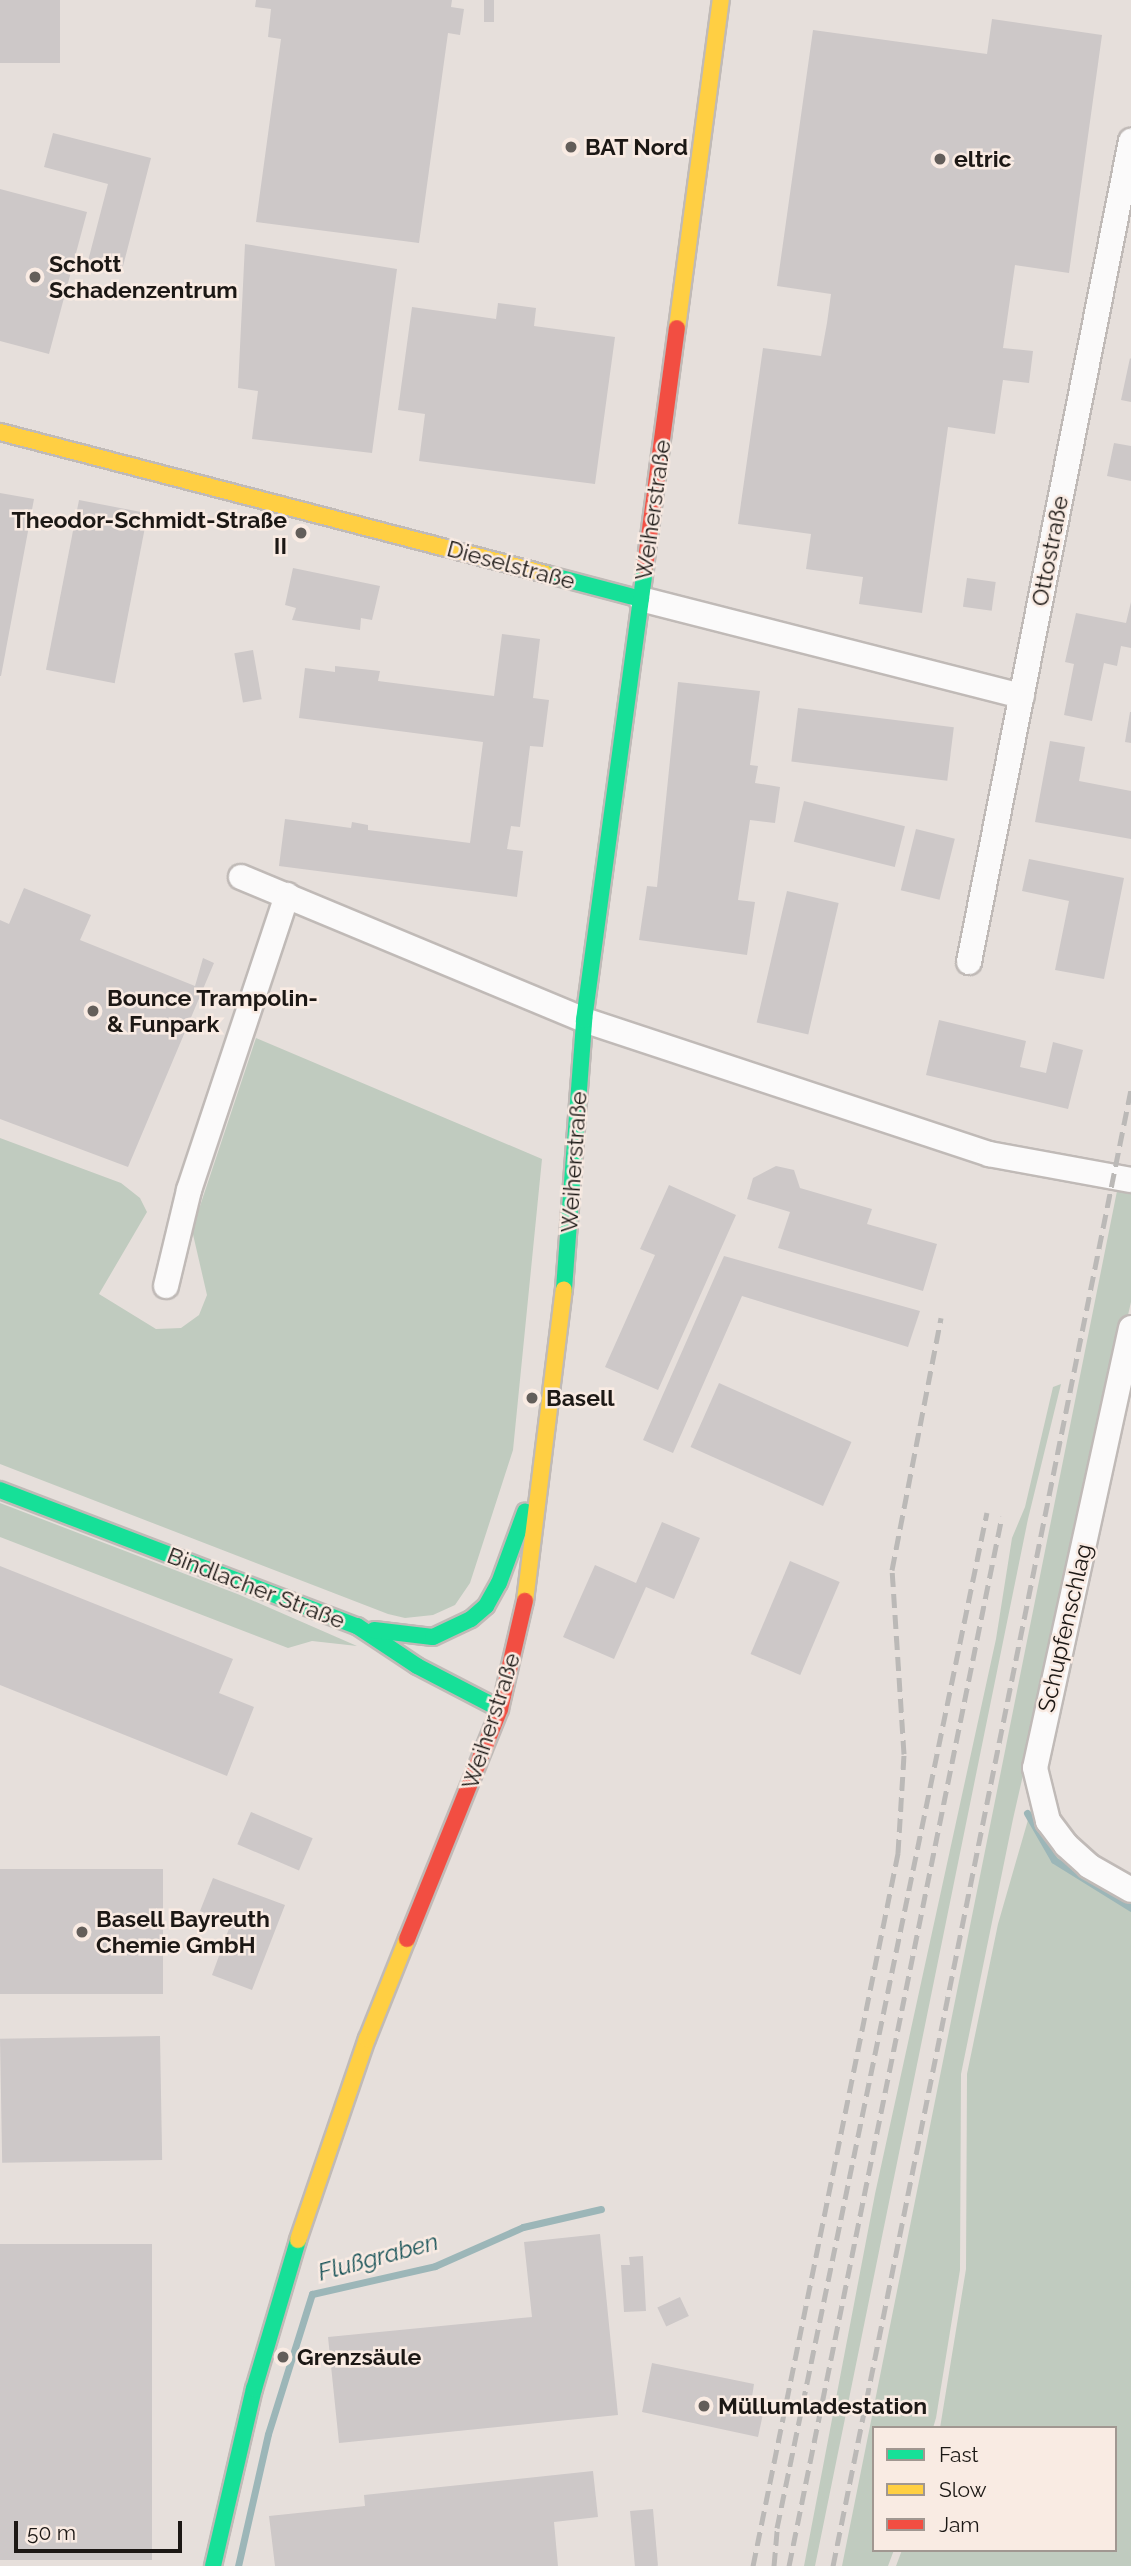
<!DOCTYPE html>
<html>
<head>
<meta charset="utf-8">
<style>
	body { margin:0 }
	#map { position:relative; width:1131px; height:2566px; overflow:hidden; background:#e6dfdb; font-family:Raleway,sans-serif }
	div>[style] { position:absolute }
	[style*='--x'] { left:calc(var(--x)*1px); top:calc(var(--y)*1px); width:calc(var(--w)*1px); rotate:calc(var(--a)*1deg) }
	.green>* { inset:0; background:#c0cbbf }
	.stream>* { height:7px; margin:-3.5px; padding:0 3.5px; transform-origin:3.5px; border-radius:3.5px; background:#9cb6b8 }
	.building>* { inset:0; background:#cdc8c8; transform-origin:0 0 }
	.roads { filter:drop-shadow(2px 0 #c0bab7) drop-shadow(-2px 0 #c0bab7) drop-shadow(0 2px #c0bab7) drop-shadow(0 -2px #c0bab7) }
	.street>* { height:24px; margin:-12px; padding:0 12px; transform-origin:12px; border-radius:12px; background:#fbfafa }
	.fast>* { height:16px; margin:-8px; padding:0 8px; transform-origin:8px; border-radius:8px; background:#16e098 }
	.slow>* { height:16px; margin:-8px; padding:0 8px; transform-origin:8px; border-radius:8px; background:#ffcf43 }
	.jam>* { height:16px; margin:-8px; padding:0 8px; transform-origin:8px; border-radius:8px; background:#f24e42 }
	.rail>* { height:5px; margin-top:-2.5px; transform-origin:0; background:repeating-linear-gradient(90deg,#bbb9b7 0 14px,transparent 0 21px) }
	.dots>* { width:19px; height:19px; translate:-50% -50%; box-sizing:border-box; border:4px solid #f9ebe3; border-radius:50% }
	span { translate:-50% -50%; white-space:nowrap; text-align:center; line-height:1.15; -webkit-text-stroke:5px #f9ebe3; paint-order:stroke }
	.poi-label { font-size:23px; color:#1c1815; font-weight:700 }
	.left { translate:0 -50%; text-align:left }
	.right { translate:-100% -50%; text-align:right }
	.street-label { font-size:23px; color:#1c1815 }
	.water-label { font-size:24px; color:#1a5459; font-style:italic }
	.legend { position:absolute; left:872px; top:2426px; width:245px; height:126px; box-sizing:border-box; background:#f9ebe3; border:2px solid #a19791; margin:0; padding:9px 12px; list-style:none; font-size:21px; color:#1c1815 }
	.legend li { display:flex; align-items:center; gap:14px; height:35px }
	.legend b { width:35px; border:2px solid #a19791 }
	.scale { position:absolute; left:14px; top:2521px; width:168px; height:32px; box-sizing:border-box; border:4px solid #1c1815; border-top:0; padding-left:9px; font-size:21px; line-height:24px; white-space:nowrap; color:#1c1815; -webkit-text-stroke:5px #f9ebe3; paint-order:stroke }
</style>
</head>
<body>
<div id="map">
	<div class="green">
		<i style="clip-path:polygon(256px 1038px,542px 1159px,513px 1450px,470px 1583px,455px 1605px,433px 1615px,405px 1618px,388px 1614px,0 1464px,0 1138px,121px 1183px,140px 1198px,147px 1212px,99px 1294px,156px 1329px,181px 1328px,199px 1315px,207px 1295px,192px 1230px)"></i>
		<i style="clip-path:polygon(1117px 1191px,1131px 1193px,1131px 1302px,1013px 1819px,961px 2074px,960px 2270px,936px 2418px,933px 2428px,874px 2428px,874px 2550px,894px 2550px,888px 2566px,842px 2566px)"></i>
		<i style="clip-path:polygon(1061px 1384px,1028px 1519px,815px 2566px,804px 2566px,875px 2194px,996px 1639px,1012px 1538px,1025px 1507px,1053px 1387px)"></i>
		<i style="clip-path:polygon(0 1503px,240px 1595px,357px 1646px,312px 1641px,288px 1648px,0 1537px)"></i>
		<i style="clip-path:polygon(1032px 1806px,1131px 1899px,1131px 2566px,896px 2566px,902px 2550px,1115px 2550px,1115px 2428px,940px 2428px,966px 2269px,967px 2074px,998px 1924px)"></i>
	</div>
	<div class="stream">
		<i style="--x:1027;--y:1813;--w:54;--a:60.1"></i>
		<i style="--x:1054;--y:1860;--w:91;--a:31.9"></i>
		<i style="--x:238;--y:2566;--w:135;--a:-77.2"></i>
		<i style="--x:268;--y:2434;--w:147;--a:-72.6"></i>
		<i style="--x:312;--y:2294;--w:126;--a:-12.8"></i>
		<i style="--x:435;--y:2266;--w:96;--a:-23.9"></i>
		<i style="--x:523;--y:2227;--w:80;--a:-13"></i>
	</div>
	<div class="building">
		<i style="left:0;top:0;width:60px;height:63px"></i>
		<i style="clip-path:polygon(256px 0,452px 0,451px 7px,464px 9px,460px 35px,448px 33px,419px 243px,256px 222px,281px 39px,268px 37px,271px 9px,255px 7px)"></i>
		<i style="left:484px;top:0;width:10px;height:22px"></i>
		<i style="clip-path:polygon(992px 19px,1102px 35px,1069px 273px,1015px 265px,1003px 348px,1033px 351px,1029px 383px,1003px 380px,995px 434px,948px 427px,922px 613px,859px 604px,863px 577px,806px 569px,811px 534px,738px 524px,763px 348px,821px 356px,827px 323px,831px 294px,777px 286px,813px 30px,987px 54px)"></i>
		<i style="clip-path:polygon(53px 133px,151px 158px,122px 270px,88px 261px,108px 184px,44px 167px)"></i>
		<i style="clip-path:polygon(0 189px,87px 212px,49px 354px,0 341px)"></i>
		<i style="clip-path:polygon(245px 244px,397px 269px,372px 453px,252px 439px,258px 391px,238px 388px)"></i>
		<i style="clip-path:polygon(498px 303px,536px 308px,534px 326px,615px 337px,595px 484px,419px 461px,425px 414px,398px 410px,412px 307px,496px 319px)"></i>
		<i style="clip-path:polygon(1130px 358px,1131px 359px,1131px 402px,1121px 400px)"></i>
		<i style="clip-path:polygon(1114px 443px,1131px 446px,1131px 481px,1107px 476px)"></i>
		<i style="clip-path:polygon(0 493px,34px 499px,1px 676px,0 676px)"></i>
		<i style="left:79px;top:500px;width:70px;height:173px;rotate:11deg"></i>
		<i style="clip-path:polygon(293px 568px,380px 586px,372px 620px,361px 618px,360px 630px,292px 620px,296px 608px,285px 605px)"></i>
		<i style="left:967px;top:578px;width:29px;height:29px;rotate:8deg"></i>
		<i style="clip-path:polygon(1131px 602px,1131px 648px,1121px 646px,1117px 666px,1104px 663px,1092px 721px,1064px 715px,1074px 664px,1065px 662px,1076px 613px,1126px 623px)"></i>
		<i style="clip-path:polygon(502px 634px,540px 639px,533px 698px,549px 700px,543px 747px,530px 746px,520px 827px,511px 826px,507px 849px,523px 851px,517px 897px,279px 866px,285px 819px,351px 828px,352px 822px,368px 825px,368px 830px,470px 843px,483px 742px,299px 718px,305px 668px,335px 672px,335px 666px,380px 671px,378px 681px,494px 696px)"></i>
		<i style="left:253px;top:650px;width:50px;height:19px;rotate:80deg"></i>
		<i style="clip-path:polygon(678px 682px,760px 691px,750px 765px,758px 766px,755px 783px,780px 787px,775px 823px,750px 820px,738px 900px,755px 902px,747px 955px,639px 940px,647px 886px,657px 887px)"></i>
		<i style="left:798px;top:708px;width:157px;height:54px;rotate:7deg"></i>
		<i style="clip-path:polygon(1130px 712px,1131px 712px,1131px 743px,1125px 742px)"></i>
		<i style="clip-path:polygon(1050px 741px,1085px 747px,1079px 781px,1131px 791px,1131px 839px,1035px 822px)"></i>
		<i style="left:804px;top:801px;width:104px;height:42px;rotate:14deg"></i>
		<i style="left:916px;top:829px;width:40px;height:63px;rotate:14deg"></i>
		<i style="clip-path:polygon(1029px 859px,1124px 878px,1104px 979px,1055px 970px,1069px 901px,1022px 891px)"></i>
		<i style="clip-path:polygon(24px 888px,91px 915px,80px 940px,195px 986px,203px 958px,214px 963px,128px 1167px,0 1119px,0 920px,9px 924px)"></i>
		<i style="left:787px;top:891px;width:53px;height:135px;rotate:13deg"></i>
		<i style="clip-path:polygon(939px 1020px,1026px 1041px,1020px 1067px,1046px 1073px,1053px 1042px,1083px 1050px,1068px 1109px,926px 1075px)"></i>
		<i style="clip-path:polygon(776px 1166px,794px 1170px,800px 1188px,872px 1209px,867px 1224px,937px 1244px,923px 1291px,778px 1248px,790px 1212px,747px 1199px,753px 1178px)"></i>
		<i style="clip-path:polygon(669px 1185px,736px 1215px,658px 1390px,605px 1367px,655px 1255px,640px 1249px)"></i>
		<i style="clip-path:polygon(724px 1256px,920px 1311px,908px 1347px,742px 1296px,673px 1453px,643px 1440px)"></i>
		<i style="left:719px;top:1383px;width:145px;height:70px;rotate:24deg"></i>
		<i style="clip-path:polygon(662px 1522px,700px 1538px,674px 1599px,646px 1587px,614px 1659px,563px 1637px,595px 1565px,636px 1583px)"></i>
		<i style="left:790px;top:1561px;width:54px;height:101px;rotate:23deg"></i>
		<i style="clip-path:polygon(0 1566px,233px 1659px,219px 1693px,254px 1707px,227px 1776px,0 1685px)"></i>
		<i style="left:251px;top:1812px;width:67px;height:35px;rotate:23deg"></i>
		<i style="left:163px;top:1869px;width:125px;height:163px;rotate:90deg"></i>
		<i style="clip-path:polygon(213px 1878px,285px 1905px,252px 1990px,212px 1975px,231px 1923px,200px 1911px)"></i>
		<i style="left:160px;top:2036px;width:124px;height:160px;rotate:89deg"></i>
		<i style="clip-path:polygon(600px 2234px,618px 2415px,339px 2443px,328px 2337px,532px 2317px,524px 2242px)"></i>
		<i style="left:0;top:2244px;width:152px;height:316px"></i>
		<i style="clip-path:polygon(643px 2256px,646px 2311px,624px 2312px,621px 2265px,630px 2265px,629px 2257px)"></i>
		<i style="left:680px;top:2297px;width:21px;height:25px;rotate:65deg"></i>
		<i style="clip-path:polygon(652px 2363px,754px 2384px,752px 2397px,766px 2400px,758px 2437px,642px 2412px)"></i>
		<i style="clip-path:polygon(593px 2471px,598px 2517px,554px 2522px,558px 2566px,275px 2566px,269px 2516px,365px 2506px,364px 2495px)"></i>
		<i style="left:653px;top:2509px;width:57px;height:23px;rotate:85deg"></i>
	</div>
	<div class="roads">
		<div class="street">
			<i style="--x:641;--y:599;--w:393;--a:14.3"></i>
			<i style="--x:241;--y:877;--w:372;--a:22.6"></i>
			<i style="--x:584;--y:1020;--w:427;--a:18.3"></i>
			<i style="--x:989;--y:1154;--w:144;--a:10.4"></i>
			<i style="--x:969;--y:962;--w:837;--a:-78.84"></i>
			<i style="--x:166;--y:1286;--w:99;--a:-76.5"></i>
			<i style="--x:189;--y:1190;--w:311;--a:-71.6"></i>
			<i style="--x:1131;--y:1328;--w:450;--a:102.3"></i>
			<i style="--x:1035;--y:1768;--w:55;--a:76.2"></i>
			<i style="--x:1048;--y:1821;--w:30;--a:53"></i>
			<i style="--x:1066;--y:1845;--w:31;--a:42"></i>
			<i style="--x:1089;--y:1866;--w:48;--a:29.7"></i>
		</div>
		<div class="fast">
			<i style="--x:546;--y:574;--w:98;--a:14.7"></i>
			<i style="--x:564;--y:1289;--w:270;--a:-85.7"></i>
			<i style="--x:584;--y:1020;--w:457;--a:-82.3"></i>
			<i style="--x:0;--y:1490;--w:382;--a:20.9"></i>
			<i style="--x:357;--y:1626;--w:72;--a:33.7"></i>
			<i style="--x:417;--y:1666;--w:93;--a:27.4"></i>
			<i style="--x:374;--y:1630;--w:59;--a:6.8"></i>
			<i style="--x:433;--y:1637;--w:42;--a:-25.3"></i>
			<i style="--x:471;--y:1619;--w:20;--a:-41"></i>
			<i style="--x:486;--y:1606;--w:26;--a:-61"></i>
			<i style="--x:499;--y:1583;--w:76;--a:-69.9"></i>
			<i style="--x:213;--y:2566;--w:182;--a:-77"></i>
			<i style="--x:254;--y:2389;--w:155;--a:-73.5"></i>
		</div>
		<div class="slow">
			<i style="--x:677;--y:328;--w:331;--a:-82.4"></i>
			<i style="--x:0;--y:432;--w:564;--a:14.58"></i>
			<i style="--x:525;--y:1601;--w:314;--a:-82.9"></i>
			<i style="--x:298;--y:2240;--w:213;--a:-71.1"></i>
			<i style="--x:367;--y:2039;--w:108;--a:-68.2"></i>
		</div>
		<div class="jam">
			<i style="--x:645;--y:567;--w:241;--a:-82.4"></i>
			<i style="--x:407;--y:1939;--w:248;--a:-68"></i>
			<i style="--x:500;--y:1709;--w:111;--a:-77"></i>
		</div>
	</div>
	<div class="rail">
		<i style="--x:753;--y:2566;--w:728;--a:-78.5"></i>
		<i style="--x:898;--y:1853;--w:99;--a:-86.5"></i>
		<i style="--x:904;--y:1754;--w:184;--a:-93.7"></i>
		<i style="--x:892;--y:1570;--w:257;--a:-79"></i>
		<i style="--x:774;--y:2566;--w:38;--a:-85"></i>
		<i style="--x:777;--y:2528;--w:1037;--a:-78.32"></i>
		<i style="--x:789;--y:2566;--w:1071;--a:-78.53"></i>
		<i style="--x:833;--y:2566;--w:1506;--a:-78.59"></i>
	</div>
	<div class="dots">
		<i style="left:571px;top:147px;background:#635e5a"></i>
		<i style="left:940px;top:159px;background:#635e5a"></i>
		<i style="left:35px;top:277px;background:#635e5a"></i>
		<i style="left:301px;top:533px;background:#635e5a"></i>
		<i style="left:93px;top:1011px;background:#635e5a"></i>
		<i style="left:532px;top:1398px;background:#635e5a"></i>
		<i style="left:82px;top:1932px;background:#635e5a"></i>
		<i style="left:283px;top:2357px;background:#635e5a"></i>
		<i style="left:704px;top:2406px;background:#635e5a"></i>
	</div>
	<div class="poi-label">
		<span class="left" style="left:585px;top:147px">BAT Nord</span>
		<span class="left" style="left:954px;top:159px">eltric</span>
		<span class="left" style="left:49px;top:277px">Schott<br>Schadenzentrum</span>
		<span class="right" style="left:287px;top:533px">Theodor-Schmidt-Straße<br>II</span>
		<span class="left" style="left:107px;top:1011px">Bounce Trampolin-<br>&amp; Funpark</span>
		<span class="left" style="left:546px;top:1398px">Basell</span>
		<span class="left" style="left:96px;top:1932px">Basell Bayreuth<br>Chemie GmbH</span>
		<span class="left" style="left:297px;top:2357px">Grenzsäule</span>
		<span class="left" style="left:718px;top:2406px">Müllumladestation</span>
	</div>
	<div class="street-label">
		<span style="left:653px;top:510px;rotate:-82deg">Weiherstraße</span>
		<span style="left:1050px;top:551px;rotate:-79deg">Ottostraße</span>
		<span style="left:511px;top:565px;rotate:15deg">Dieselstraße</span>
		<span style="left:574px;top:1162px;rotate:-86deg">Weiherstraße</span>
		<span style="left:256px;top:1588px;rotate:21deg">Bindlacher Straße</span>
		<span style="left:1065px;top:1628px;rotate:-77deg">Schupfenschlag</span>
		<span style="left:491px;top:1721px;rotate:-72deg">Weiherstraße</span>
	</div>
	<div class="water-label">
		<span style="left:378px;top:2257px;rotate:-15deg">Flußgraben</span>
	</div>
	<ul class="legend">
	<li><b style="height:9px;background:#16e098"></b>Fast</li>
	<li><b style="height:9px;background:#ffcf43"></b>Slow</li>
	<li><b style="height:9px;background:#f24e42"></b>Jam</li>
	</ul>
	<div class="scale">50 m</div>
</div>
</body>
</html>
